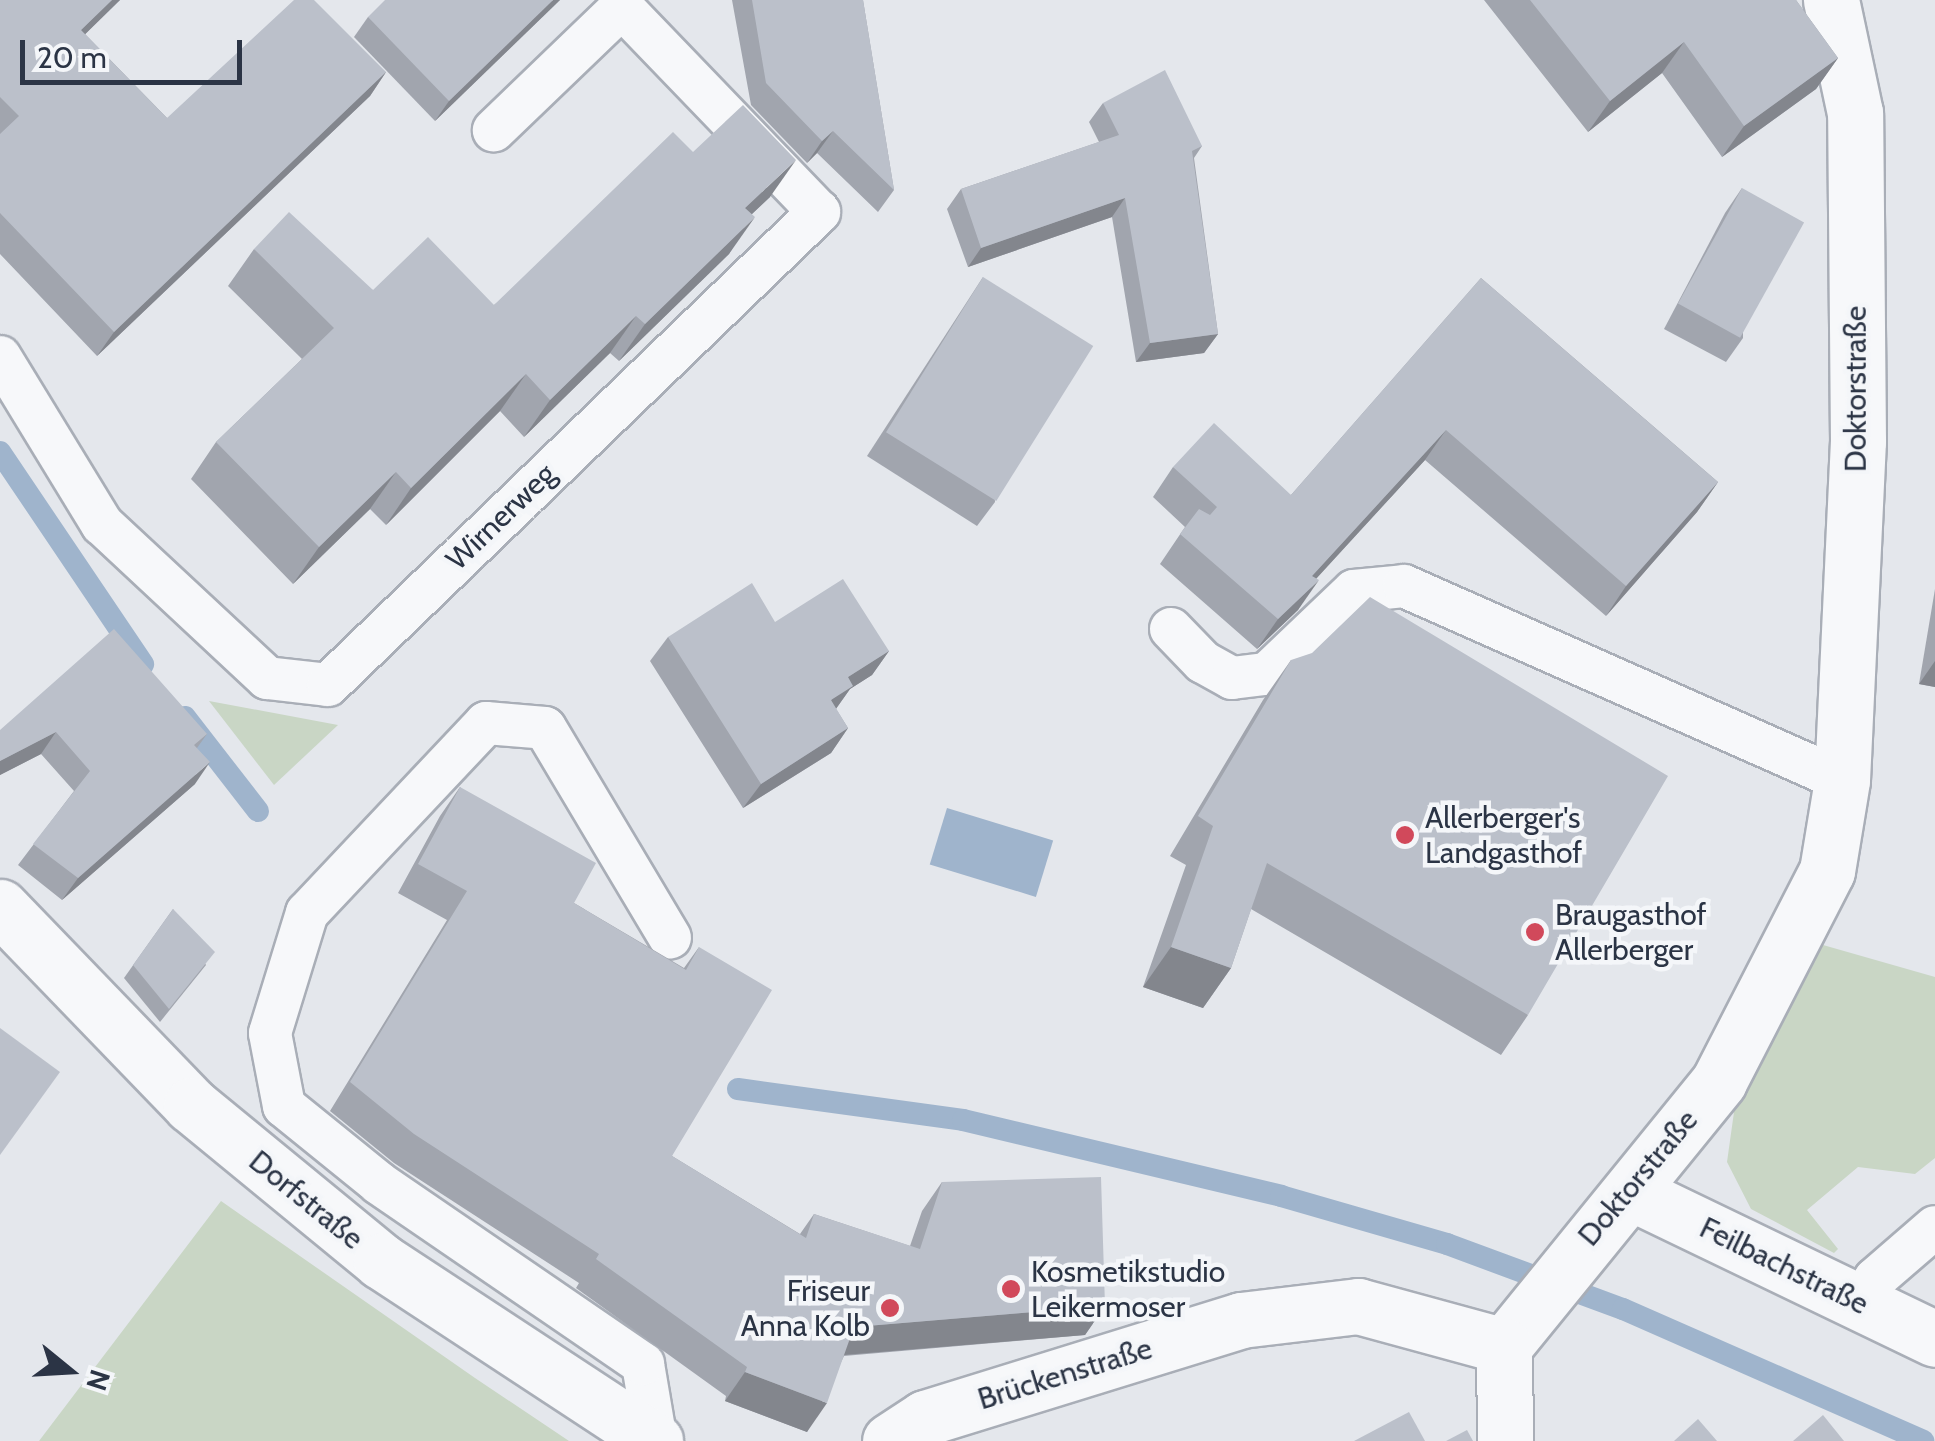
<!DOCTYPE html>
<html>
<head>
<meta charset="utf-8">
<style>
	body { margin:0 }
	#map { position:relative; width:1935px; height:1441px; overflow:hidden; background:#e4e7ec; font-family:Cabin,sans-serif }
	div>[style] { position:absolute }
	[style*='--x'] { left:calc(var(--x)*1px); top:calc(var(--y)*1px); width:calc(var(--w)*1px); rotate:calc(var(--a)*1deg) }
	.green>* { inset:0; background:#c9d6c5 }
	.water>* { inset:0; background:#9fb4cc; transform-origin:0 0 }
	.stream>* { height:22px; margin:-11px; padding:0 11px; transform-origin:11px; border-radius:11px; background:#9fb4cc }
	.roads { filter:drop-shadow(2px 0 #a9aeb7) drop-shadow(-2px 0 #a9aeb7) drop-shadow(0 2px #a9aeb7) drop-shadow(0 -2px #a9aeb7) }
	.service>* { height:42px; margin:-21px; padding:0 21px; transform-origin:21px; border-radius:21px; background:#f7f8fa }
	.minor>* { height:55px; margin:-27.5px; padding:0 27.5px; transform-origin:27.5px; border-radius:27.5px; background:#f7f8fa }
	.wall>* { inset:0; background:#a1a5ae }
	.shaded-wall>* { inset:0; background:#83868d }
	.building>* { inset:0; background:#bbc0ca; transform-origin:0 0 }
	.dots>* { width:28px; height:28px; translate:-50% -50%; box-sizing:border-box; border:5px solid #f4f6f9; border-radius:50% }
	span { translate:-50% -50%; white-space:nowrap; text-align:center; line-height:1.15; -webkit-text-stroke:9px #f4f6f9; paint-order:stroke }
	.street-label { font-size:30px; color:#2b3445 }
	.poi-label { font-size:30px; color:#2b3445 }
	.left { translate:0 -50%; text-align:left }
	.right { translate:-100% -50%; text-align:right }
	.north { position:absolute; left:20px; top:1321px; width:100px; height:100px; -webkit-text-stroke:8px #f4f6f9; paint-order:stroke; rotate:108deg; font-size:28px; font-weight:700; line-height:40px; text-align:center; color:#2b3445 }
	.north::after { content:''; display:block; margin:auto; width:35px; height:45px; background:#2b3445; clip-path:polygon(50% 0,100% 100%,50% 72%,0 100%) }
	.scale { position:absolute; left:20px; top:40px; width:222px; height:45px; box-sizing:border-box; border:5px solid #2b3445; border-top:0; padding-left:12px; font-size:30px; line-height:35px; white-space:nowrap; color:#2b3445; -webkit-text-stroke:8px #f4f6f9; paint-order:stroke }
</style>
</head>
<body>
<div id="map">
	<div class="green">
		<i style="clip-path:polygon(209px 701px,338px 725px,274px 785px)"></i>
		<i style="clip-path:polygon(1823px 945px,1935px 977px,1935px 1158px,1915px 1174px,1858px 1167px,1807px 1210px,1838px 1249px,1834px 1253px,1751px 1209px,1727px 1162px,1735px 1105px)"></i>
		<i style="clip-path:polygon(221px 1201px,475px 1378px,569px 1441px,39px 1441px)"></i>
	</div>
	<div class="water">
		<i style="left:947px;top:808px;width:111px;height:59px;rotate:17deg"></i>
	</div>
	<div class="stream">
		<i style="--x:0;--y:452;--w:256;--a:56"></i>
		<i style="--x:185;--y:717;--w:119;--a:52.2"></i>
		<i style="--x:738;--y:1089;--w:227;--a:7.8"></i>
		<i style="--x:963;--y:1120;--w:327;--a:13.4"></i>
		<i style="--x:1281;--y:1196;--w:173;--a:16.1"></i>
		<i style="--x:1447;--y:1244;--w:188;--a:20.3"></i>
		<i style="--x:1623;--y:1309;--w:328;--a:23.7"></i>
	</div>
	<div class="roads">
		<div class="service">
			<i style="--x:0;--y:357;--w:196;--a:58.6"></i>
			<i style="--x:102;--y:524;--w:226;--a:43"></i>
			<i style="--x:267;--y:678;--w:61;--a:6.5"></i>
			<i style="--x:328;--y:685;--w:682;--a:-43.93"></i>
			<i style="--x:819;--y:212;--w:284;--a:-133.9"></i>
			<i style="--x:622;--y:7;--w:178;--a:136.1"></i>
			<i style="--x:1171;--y:629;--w:46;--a:45.9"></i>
			<i style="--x:1203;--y:662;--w:33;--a:29"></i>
			<i style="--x:1232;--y:678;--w:35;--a:-7"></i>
			<i style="--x:1267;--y:674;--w:120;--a:-43.7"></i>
			<i style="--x:1354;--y:591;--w:50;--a:-5.7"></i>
			<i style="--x:1404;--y:586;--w:479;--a:23.9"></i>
			<i style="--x:1864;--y:1305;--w:28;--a:-67"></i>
			<i style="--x:1875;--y:1279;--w:79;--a:-40.9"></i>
			<i style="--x:656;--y:1441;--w:78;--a:-99.6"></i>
			<i style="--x:643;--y:1364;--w:320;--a:-145.6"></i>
			<i style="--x:379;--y:1183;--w:122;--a:-141"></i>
			<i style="--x:284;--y:1106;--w:74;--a:-100.9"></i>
			<i style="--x:270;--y:1033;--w:126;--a:-72.9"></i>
			<i style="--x:307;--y:913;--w:261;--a:-46.7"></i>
			<i style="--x:486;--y:723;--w:59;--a:4.8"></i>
			<i style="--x:545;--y:728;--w:244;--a:59.2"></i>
		</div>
		<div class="minor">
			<i style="--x:0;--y:907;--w:275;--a:46"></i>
			<i style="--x:191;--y:1105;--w:246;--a:39.4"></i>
			<i style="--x:381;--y:1261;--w:328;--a:33.3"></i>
			<i style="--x:1632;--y:1193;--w:336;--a:25.7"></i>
			<i style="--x:1504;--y:1346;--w:341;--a:-50.9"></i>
			<i style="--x:1719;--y:1081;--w:236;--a:-62.8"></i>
			<i style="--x:1827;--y:871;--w:92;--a:-80.6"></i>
			<i style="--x:1842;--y:780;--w:339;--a:-87.3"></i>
			<i style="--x:1858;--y:441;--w:328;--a:-90.5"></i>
			<i style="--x:1855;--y:113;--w:116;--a:-102"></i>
			<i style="--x:1504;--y:1346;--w:95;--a:89.4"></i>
			<i style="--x:890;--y:1441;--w:42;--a:-33.3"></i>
			<i style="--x:925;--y:1418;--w:331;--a:-17.2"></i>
			<i style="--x:1241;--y:1320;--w:118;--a:-6.8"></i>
			<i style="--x:1358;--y:1306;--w:151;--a:15.3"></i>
		</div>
	</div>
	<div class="wall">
		<i style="clip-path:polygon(0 0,120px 0,85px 34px,167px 118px,386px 72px,370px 96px,97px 356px,0 254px)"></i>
		<i style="clip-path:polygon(560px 0,435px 121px,354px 37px,368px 17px)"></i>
		<i style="clip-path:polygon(732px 0,863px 0,894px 190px,878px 212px,817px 153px,807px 163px,751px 105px)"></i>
		<i style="clip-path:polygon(1484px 0,1796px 0,1838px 58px,1816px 89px,1722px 157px,1662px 73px,1588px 132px)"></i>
		<i style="clip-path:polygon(1103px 103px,1202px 146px,1194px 158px,1218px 334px,1204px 353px,1136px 362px,1112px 217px,968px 267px,947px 209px,961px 189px,1099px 142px,1089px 122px)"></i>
		<i style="clip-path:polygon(693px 152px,770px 197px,752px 214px,729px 254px,619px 361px,610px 353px,524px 437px,500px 411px,386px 525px,370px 509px,293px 584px,191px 479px,216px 442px,302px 359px,228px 286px,254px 249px,373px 290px,494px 305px)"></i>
		<i style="clip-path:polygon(1742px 188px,1743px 338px,1726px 362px,1664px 329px,1725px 213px)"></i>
		<i style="clip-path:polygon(983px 277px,995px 502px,977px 526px,867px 456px)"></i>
		<i style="clip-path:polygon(1481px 278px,1718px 482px,1697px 512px,1606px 616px,1425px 460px,1316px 579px,1298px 610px,1257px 649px,1160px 564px,1185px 527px,1153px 497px,1173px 467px,1291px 495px)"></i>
		<i style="clip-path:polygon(1935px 589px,1935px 687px,1919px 684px)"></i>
		<i style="clip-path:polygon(775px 622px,889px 651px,872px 675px,850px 689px,836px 709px,848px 728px,831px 753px,743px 808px,650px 661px,668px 637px)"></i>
		<i style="clip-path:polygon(1291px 660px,1528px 1015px,1501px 1055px,1251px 909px,1231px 968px,1203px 1008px,1143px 987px,1186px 865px,1170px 856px,1263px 700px)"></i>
		<i style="clip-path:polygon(0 730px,207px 734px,197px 748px,195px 784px,62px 900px,18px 865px,74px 791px,41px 754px,0 775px)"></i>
		<i style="clip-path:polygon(460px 787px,574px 903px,684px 968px,699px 947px,672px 1156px,800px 1234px,814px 1214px,910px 1246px,922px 1211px,942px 1182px,1105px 1306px,1085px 1335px,844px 1356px,807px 1432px,725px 1401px,726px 1396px,576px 1288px,579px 1283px,394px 1163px,330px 1111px,447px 920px,398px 893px,440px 816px)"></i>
		<i style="clip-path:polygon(173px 909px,206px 965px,160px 1022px,124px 978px)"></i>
	</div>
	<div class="shaded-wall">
		<i style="clip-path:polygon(112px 0,120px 0,65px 54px,81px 30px)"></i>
		<i style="clip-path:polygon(553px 0,560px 0,435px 121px,449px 101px)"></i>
		<i style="clip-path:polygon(1684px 42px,1662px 73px,1588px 132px,1610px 101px)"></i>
		<i style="clip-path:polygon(1838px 58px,1816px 89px,1722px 157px,1744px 126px)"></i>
		<i style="clip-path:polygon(386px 72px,370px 96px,97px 356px,114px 332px)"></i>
		<i style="clip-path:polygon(833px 131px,817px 153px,807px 163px,822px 141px)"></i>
		<i style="clip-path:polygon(796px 160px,770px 197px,719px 245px,745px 208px)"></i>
		<i style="clip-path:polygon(1125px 198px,1112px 217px,968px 267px,981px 248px)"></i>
		<i style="clip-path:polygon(755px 217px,729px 254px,619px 361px,645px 324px)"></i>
		<i style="clip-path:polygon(636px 316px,610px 353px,524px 437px,550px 400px)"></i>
		<i style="clip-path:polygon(1218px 334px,1204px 353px,1136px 362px,1150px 343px)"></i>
		<i style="clip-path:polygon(526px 374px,500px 411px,386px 525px,411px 488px)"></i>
		<i style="clip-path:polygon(1446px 430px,1425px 460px,1291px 606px,1312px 576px)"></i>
		<i style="clip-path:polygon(396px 472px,370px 509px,293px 584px,319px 547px)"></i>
		<i style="clip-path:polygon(1718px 482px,1697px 512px,1606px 616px,1626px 586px)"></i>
		<i style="clip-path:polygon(1319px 580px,1298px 610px,1257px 649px,1278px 619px)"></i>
		<i style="clip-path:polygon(889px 651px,872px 675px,850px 689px,835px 710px,814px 724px,848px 677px)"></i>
		<i style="clip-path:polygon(1935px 661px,1935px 687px,1919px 684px)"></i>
		<i style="clip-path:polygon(848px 728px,831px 753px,743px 808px,761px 784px)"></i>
		<i style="clip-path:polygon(56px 732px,41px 754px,0 775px,0 761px)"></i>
		<i style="clip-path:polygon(210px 762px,195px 784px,62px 900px,78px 878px)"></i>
		<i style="clip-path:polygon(1171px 947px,1231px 968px,1203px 1008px,1143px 987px)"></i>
		<i style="clip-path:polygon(1105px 1306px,1085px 1335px,833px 1356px,854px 1327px)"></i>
		<i style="clip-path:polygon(745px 1372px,827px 1403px,807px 1432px,725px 1401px)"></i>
	</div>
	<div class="building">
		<i style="clip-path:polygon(0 0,112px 0,81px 30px,167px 118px,294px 0,314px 0,386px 72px,114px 332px,0 213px,0 134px,19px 116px,0 97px)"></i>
		<i style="clip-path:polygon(385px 0,553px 0,449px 101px,368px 17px)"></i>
		<i style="clip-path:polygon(752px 0,863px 0,894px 190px,833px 131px,822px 141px,766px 83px)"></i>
		<i style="clip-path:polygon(1530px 0,1796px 0,1838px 58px,1744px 126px,1684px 42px,1610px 101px)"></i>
		<i style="clip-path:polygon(1165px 70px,1202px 146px,1192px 151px,1218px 334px,1150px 343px,1125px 198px,981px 248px,961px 189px,1119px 135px,1103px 103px)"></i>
		<i style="clip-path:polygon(743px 105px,796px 160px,745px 208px,755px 217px,645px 324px,636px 316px,550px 400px,526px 374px,411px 488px,396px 472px,319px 547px,216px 442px,334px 328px,254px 249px,289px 212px,373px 290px,428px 237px,494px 305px,673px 132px,693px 152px)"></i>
		<i style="left:1742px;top:188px;width:71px;height:132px;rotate:29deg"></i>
		<i style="left:983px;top:277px;width:130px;height:183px;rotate:32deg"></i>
		<i style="clip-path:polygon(1481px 278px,1718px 482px,1626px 586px,1446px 430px,1312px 576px,1319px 580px,1278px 619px,1180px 534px,1199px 509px,1210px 515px,1217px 507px,1173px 467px,1214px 423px,1291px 495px)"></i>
		<i style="clip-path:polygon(843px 579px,889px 651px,848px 677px,853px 686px,831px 700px,848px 728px,761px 784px,668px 637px,752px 583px,775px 622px)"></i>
		<i style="clip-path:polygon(1370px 597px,1668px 776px,1528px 1015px,1267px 863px,1231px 968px,1171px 947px,1213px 826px,1198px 816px,1291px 660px,1312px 653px)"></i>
		<i style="clip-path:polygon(114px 629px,207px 734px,194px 745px,210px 762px,78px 878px,33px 844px,90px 771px,56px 732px,0 761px,0 730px)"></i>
		<i style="clip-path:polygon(460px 787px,596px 863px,574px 903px,686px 970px,699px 947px,772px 990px,672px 1156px,806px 1238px,814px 1214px,920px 1249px,942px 1182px,1101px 1177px,1105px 1306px,854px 1327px,827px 1403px,745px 1372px,747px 1367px,596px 1259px,599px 1254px,414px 1134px,350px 1082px,467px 891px,418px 864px)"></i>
		<i style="clip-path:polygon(173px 909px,215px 952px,169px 1009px,133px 965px)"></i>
		<i style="clip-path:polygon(0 1028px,60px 1072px,0 1155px)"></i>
		<i style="clip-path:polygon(1409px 1412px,1425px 1441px,1354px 1441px)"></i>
		<i style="clip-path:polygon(1823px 1415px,1844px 1441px,1793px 1441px)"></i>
		<i style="clip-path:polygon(1698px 1419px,1717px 1441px,1674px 1441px)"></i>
		<i style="clip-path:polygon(1467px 1430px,1473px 1441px,1446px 1441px)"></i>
	</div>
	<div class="dots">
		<i style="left:1405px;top:835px;background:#d1495b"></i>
		<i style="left:1535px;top:932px;background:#d1495b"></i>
		<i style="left:1011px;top:1289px;background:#d1495b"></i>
		<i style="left:890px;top:1308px;background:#d1495b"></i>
	</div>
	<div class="street-label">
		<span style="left:1856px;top:389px;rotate:-90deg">Doktorstraße</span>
		<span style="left:501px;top:517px;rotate:-44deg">Wirnerweg</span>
		<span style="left:1638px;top:1178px;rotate:-50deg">Doktorstraße</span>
		<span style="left:306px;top:1200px;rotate:39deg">Dorfstraße</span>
		<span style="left:1784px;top:1266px;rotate:26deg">Feilbachstraße</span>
		<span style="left:1065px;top:1374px;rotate:-17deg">Brückenstraße</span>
	</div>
	<div class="poi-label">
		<span class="left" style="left:1425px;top:835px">Allerberger's<br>Landgasthof</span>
		<span class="left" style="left:1555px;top:932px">Braugasthof<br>Allerberger</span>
		<span class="left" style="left:1031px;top:1289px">Kosmetikstudio<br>Leikermoser</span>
		<span class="right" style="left:870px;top:1308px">Friseur<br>Anna Kolb</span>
	</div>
	<div class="north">N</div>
	<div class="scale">20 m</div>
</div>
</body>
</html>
